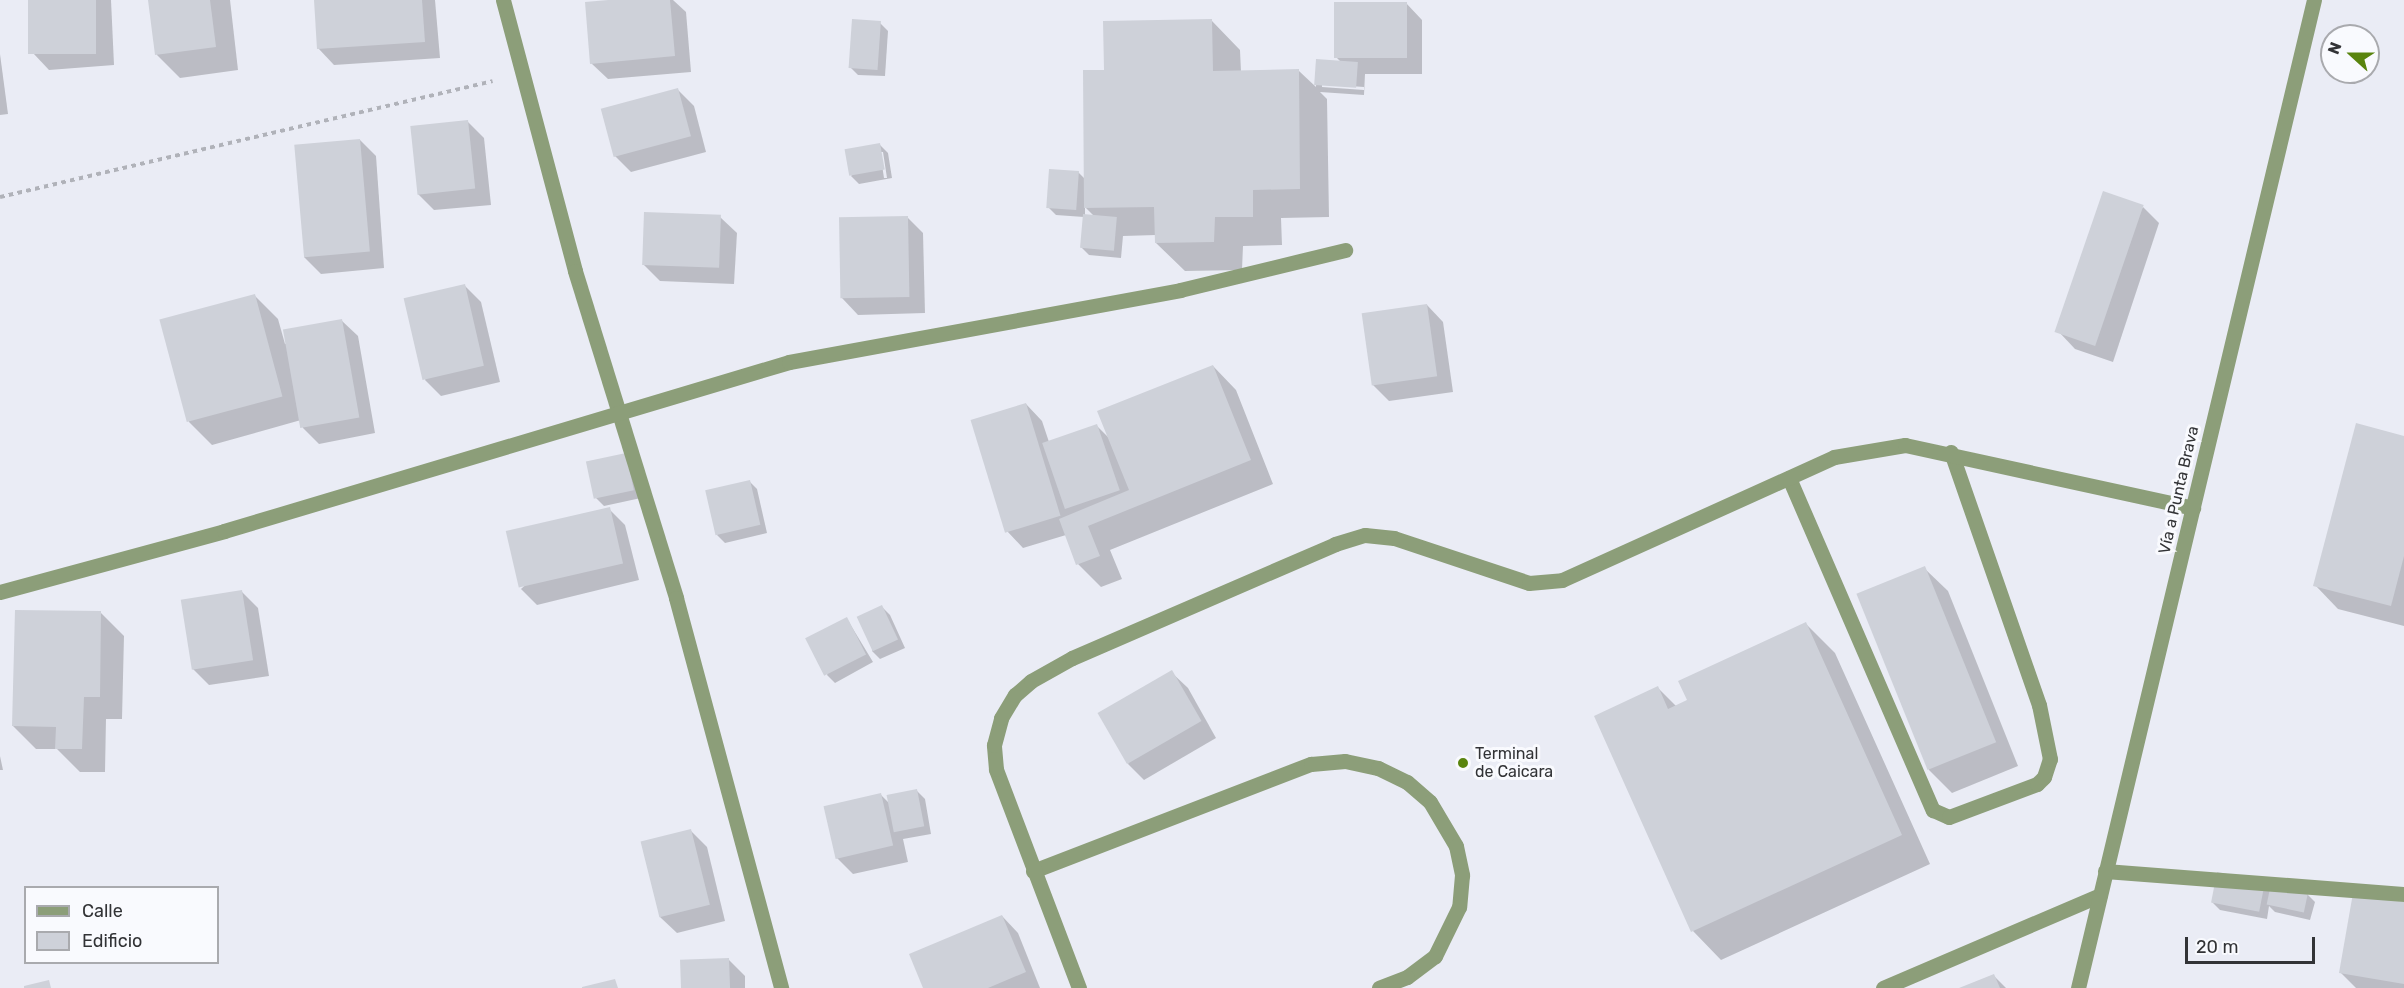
<!DOCTYPE html>
<html>
<head>
<meta charset="utf-8">
<style>
	body { margin:0 }
	#map { position:relative; width:2404px; height:988px; overflow:hidden; background:#eaecf5; font-family:Rubik,sans-serif }
	div>[style] { position:absolute }
	[style*='--x'] { left:calc(var(--x)*1px); top:calc(var(--y)*1px); width:calc(var(--w)*1px); rotate:calc(var(--a)*1deg) }
	.shadow>* { inset:0; background:#0003 }
	.building>* { inset:0; background:#ced1d9; transform-origin:0 0 }
	.path>* { height:4px; margin-top:-2px; transform-origin:0; background:repeating-linear-gradient(90deg,#b0b2b9 0 4.5px,transparent 0 9px) }
	.lane>* { height:15px; margin:-7.5px; padding:0 7.5px; transform-origin:7.5px; border-radius:7.5px; background:#8c9e79 }
	.street>* { height:15px; margin:-7.5px; padding:0 7.5px; transform-origin:7.5px; border-radius:7.5px; background:#8c9e79 }
	.dots>* { width:16px; height:16px; translate:-50% -50%; box-sizing:border-box; border:3px solid #f9fafe; border-radius:50% }
	span { translate:-50% -50%; white-space:nowrap; text-align:center; line-height:1.15; -webkit-text-stroke:6px #f9fafe; paint-order:stroke }
	.street-label { font-size:16px; color:#323336 }
	.poi-label { font-size:16px; color:#323336 }
	.left { translate:0 -50%; text-align:left }
	.legend { position:absolute; left:24px; top:886px; width:195px; height:78px; box-sizing:border-box; background:#f9fafe; border:2px solid #a9aaae; margin:0; padding:8px 10px; list-style:none; font-size:18px; color:#323336 }
	.legend li { display:flex; align-items:center; gap:12px; height:30px }
	.legend b { width:30px; border:2px solid #a9aaae }
	.north { position:absolute; left:2320px; top:24px; width:60px; height:60px; box-sizing:border-box; background:#f9fafe; border:2px solid #a9aaae; border-radius:50%; rotate:291deg; font-size:16px; font-weight:700; line-height:24px; text-align:center; color:#323336 }
	.north::after { content:''; display:block; margin:auto; width:21px; height:27px; background:#59840e; clip-path:polygon(50% 0,100% 100%,50% 72%,0 100%) }
	.scale { position:absolute; left:2185px; top:937px; width:130px; height:27px; box-sizing:border-box; border:3px solid #323336; border-top:0; padding-left:8px; font-size:18px; line-height:21px; white-space:nowrap; color:#323336; -webkit-text-stroke:4px #f9fafe; paint-order:stroke }
</style>
</head>
<body>
<div id="map">
	<div class="shadow">
		<i style="clip-path:polygon(30px 0,111px 0,114px 65px,49px 70px,33px 53px)"></i>
		<i style="clip-path:polygon(150px 0,230px 0,238px 70px,180px 78px,157px 55px)"></i>
		<i style="clip-path:polygon(315px 0,435px 0,440px 58px,334px 65px,318px 48px)"></i>
		<i style="clip-path:polygon(625px 0,673px 0,686px 12px,691px 72px,608px 79px,591px 63px)"></i>
		<i style="clip-path:polygon(evenodd,1406px 3px,1422px 20px,1422px 74px,1365px 74px,1364px 95px,1320px 92px,1327px 99px,1329px 217px,1281px 218px,1282px 245px,1243px 246px,1242px 270px,1185px 271px,1156px 243px,1156px 235px,1123px 236px,1121px 258px,1089px 255px,1081px 247px,1084px 217px,1056px 215px,1048px 207px,1078px 172px,1085px 179px,1105px 71px,1212px 21px,1240px 50px,1241px 72px,1299px 71px,1316px 87px,1317px 61px,1341px 62px,1336px 57px,1406px 3px,1322px 84px,1364px 87px,1364px 90px,1322px 87px,1322px 84px,1406px 3px,1085px 207px,1095px 217px,1085px 216px,1085px 207px)"></i>
		<i style="clip-path:polygon(880px 23px,888px 31px,885px 76px,858px 75px,850px 67px)"></i>
		<i style="clip-path:polygon(0 54px,8px 114px,0 115px)"></i>
		<i style="clip-path:polygon(678px 90px,694px 106px,706px 152px,631px 172px,615px 156px)"></i>
		<i style="clip-path:polygon(468px 122px,484px 138px,491px 205px,434px 210px,418px 194px)"></i>
		<i style="clip-path:polygon(360px 140px,376px 156px,384px 268px,321px 274px,304px 257px)"></i>
		<i style="clip-path:polygon(evenodd,880px 145px,888px 153px,892px 178px,859px 184px,851px 176px,880px 145px,880px 152px,883px 152px,887px 178px,884px 178px,880px 152px)"></i>
		<i style="clip-path:polygon(2143px 207px,2159px 223px,2113px 362px,2075px 349px,2059px 332px)"></i>
		<i style="clip-path:polygon(720px 217px,737px 233px,734px 284px,660px 281px,644px 265px)"></i>
		<i style="clip-path:polygon(907px 217px,923px 233px,925px 313px,858px 315px,842px 298px)"></i>
		<i style="clip-path:polygon(465px 286px,481px 302px,500px 382px,441px 396px,425px 380px)"></i>
		<i style="clip-path:polygon(255px 296px,278px 319px,285px 344px,341px 320px,358px 336px,375px 433px,319px 444px,303px 428px,301px 420px,212px 445px,189px 422px,161px 322px)"></i>
		<i style="clip-path:polygon(1427px 305px,1443px 322px,1453px 392px,1389px 401px,1373px 385px)"></i>
		<i style="clip-path:polygon(1213px 366px,1236px 390px,1273px 484px,1110px 550px,1122px 579px,1101px 587px,1078px 564px,1066px 535px,1023px 548px,1007px 531px,1026px 404px,1042px 421px,1049px 442px,1097px 426px,1110px 439px)"></i>
		<i style="clip-path:polygon(2404px 437px,2404px 626px,2338px 609px,2315px 585px)"></i>
		<i style="clip-path:polygon(625px 455px,641px 498px,604px 506px,596px 498px)"></i>
		<i style="clip-path:polygon(749px 481px,757px 489px,767px 533px,725px 543px,717px 535px)"></i>
		<i style="clip-path:polygon(609px 509px,625px 525px,639px 580px,537px 605px,521px 589px)"></i>
		<i style="clip-path:polygon(1924px 568px,1948px 591px,2018px 766px,1952px 793px,1929px 770px)"></i>
		<i style="clip-path:polygon(242px 592px,258px 608px,269px 676px,209px 685px,193px 669px)"></i>
		<i style="clip-path:polygon(882px 607px,890px 615px,905px 648px,880px 659px,872px 651px)"></i>
		<i style="clip-path:polygon(101px 613px,124px 636px,122px 719px,106px 719px,105px 772px,80px 772px,57px 749px,36px 749px,13px 726px)"></i>
		<i style="clip-path:polygon(847px 619px,873px 662px,835px 683px,827px 675px)"></i>
		<i style="clip-path:polygon(1806px 624px,1835px 653px,1930px 864px,1721px 960px,1693px 931px,1658px 688px,1677px 707px)"></i>
		<i style="clip-path:polygon(1171px 672px,1188px 688px,1216px 738px,1144px 780px,1128px 764px)"></i>
		<i style="clip-path:polygon(0 756px,3px 770px,0 770px)"></i>
		<i style="clip-path:polygon(917px 791px,925px 799px,931px 834px,903px 839px,908px 862px,853px 874px,837px 858px,881px 795px,890px 804px)"></i>
		<i style="clip-path:polygon(691px 831px,707px 847px,725px 921px,677px 933px,660px 917px,643px 843px)"></i>
		<i style="clip-path:polygon(2218px 874px,2307px 894px,2315px 902px,2310px 920px,2275px 912px,2269px 906px,2267px 919px,2220px 910px,2212px 902px)"></i>
		<i style="clip-path:polygon(2404px 904px,2404px 988px,2356px 988px,2341px 973px)"></i>
		<i style="clip-path:polygon(1002px 916px,1018px 933px,1040px 988px,925px 988px)"></i>
		<i style="clip-path:polygon(729px 960px,745px 976px,745px 988px,682px 988px)"></i>
		<i style="clip-path:polygon(1994px 976px,2006px 988px,1963px 988px)"></i>
	</div>
	<div class="building">
		<i style="left:28px;top:0;width:68px;height:54px"></i>
		<i style="clip-path:polygon(148px 0,210px 0,216px 47px,155px 55px)"></i>
		<i style="clip-path:polygon(314px 0,422px 0,425px 42px,317px 49px)"></i>
		<i style="clip-path:polygon(608px 0,670px 0,675px 56px,590px 64px,585px 2px)"></i>
		<i style="left:1334px;top:2px;width:73px;height:56px"></i>
		<i style="left:852px;top:19px;width:29px;height:49px;rotate:4deg"></i>
		<i style="clip-path:polygon(1212px 19px,1213px 71px,1299px 69px,1300px 189px,1253px 190px,1253px 217px,1215px 217px,1214px 242px,1155px 243px,1154px 207px,1084px 208px,1083px 70px,1104px 70px,1103px 21px)"></i>
		<i style="left:1316px;top:59px;width:42px;height:26px;rotate:4deg"></i>
		<i style="left:678px;top:88px;width:50px;height:80px;rotate:75deg"></i>
		<i style="left:468px;top:120px;width:69px;height:58px;rotate:84deg"></i>
		<i style="left:360px;top:139px;width:113px;height:66px;rotate:85deg"></i>
		<i style="left:880px;top:143px;width:27px;height:36px;rotate:80deg"></i>
		<i style="left:1049px;top:169px;width:30px;height:39px;rotate:4deg"></i>
		<i style="left:2103px;top:191px;width:43px;height:149px;rotate:19deg"></i>
		<i style="left:644px;top:212px;width:77px;height:53px;rotate:2deg"></i>
		<i style="left:1083px;top:214px;width:34px;height:34px;rotate:5deg"></i>
		<i style="left:908px;top:216px;width:81px;height:69px;rotate:89deg"></i>
		<i style="left:465px;top:284px;width:84px;height:63px;rotate:77deg"></i>
		<i style="left:255px;top:294px;width:106px;height:99px;rotate:75deg"></i>
		<i style="left:1427px;top:304px;width:73px;height:66px;rotate:82deg"></i>
		<i style="left:342px;top:319px;width:100px;height:60px;rotate:80deg"></i>
		<i style="clip-path:polygon(1213px 365px,1251px 460px,1088px 526px,1100px 556px,1076px 565px,1059px 519px,1129px 490px,1097px 411px)"></i>
		<i style="left:1026px;top:403px;width:118px;height:58px;rotate:73deg"></i>
		<i style="clip-path:polygon(2356px 423px,2404px 436px,2404px 556px,2391px 606px,2313px 586px)"></i>
		<i style="left:1097px;top:424px;width:70px;height:58px;rotate:71deg"></i>
		<i style="left:626px;top:453px;width:38px;height:41px;rotate:78deg"></i>
		<i style="left:750px;top:480px;width:46px;height:46px;rotate:77deg"></i>
		<i style="left:610px;top:507px;width:58px;height:107px;rotate:77deg"></i>
		<i style="left:1925px;top:566px;width:190px;height:74px;rotate:68deg"></i>
		<i style="left:242px;top:590px;width:71px;height:62px;rotate:81deg"></i>
		<i style="left:882px;top:605px;width:38px;height:28px;rotate:65deg"></i>
		<i style="clip-path:polygon(15px 610px,101px 611px,100px 697px,84px 697px,82px 749px,55px 749px,56px 727px,12px 726px)"></i>
		<i style="left:847px;top:617px;width:42px;height:47px;rotate:63deg"></i>
		<i style="clip-path:polygon(1806px 622px,1902px 835px,1691px 932px,1594px 716px,1658px 686px,1668px 709px,1687px 700px,1678px 681px)"></i>
		<i style="left:1172px;top:670px;width:59px;height:86px;rotate:60deg"></i>
		<i style="left:917px;top:789px;width:38px;height:31px;rotate:79deg"></i>
		<i style="left:881px;top:793px;width:54px;height:59px;rotate:77deg"></i>
		<i style="left:691px;top:829px;width:78px;height:52px;rotate:76deg"></i>
		<i style="left:2217px;top:872px;width:49px;height:31px;rotate:11deg"></i>
		<i style="left:2271px;top:884px;width:38px;height:21px;rotate:12deg"></i>
		<i style="clip-path:polygon(2353px 893px,2404px 902px,2404px 984px,2339px 973px)"></i>
		<i style="clip-path:polygon(1002px 915px,1026px 972px,988px 988px,923px 988px,909px 954px)"></i>
		<i style="left:729px;top:958px;width:30px;height:49px;rotate:88deg"></i>
		<i style="clip-path:polygon(1994px 974px,2000px 988px,1959px 988px)"></i>
		<i style="clip-path:polygon(615px 979px,618px 988px,582px 988px,582px 987px)"></i>
		<i style="clip-path:polygon(49px 980px,51px 988px,24px 988px,24px 986px)"></i>
	</div>
	<div class="path">
		<i style="--x:0;--y:197;--w:506;--a:-13.24"></i>
	</div>
	<div class="lane">
		<i style="--x:1789;--y:478;--w:362;--a:66.6"></i>
		<i style="--x:1933;--y:810;--w:17;--a:24"></i>
		<i style="--x:1949;--y:817;--w:94;--a:-20.6"></i>
		<i style="--x:2037;--y:784;--w:10;--a:-45"></i>
		<i style="--x:2044;--y:777;--w:19;--a:-72"></i>
		<i style="--x:2050;--y:759;--w:55;--a:-101.5"></i>
		<i style="--x:2039;--y:705;--w:268;--a:-109.2"></i>
		<i style="--x:1033;--y:871;--w:298;--a:-21.1"></i>
		<i style="--x:1311;--y:764;--w:34;--a:-5"></i>
		<i style="--x:1345;--y:761;--w:34;--a:12"></i>
		<i style="--x:1378;--y:768;--w:32;--a:26"></i>
		<i style="--x:1407;--y:782;--w:30;--a:41"></i>
		<i style="--x:1430;--y:802;--w:51;--a:59.4"></i>
		<i style="--x:1456;--y:846;--w:30;--a:78"></i>
		<i style="--x:1462;--y:875;--w:32;--a:95"></i>
		<i style="--x:1459;--y:907;--w:55;--a:116.1"></i>
		<i style="--x:1435;--y:956;--w:35;--a:143"></i>
		<i style="--x:1407;--y:977;--w:30;--a:159"></i>
		<i style="--x:1079;--y:988;--w:234;--a:-110.8"></i>
		<i style="--x:996;--y:769;--w:24;--a:-95"></i>
		<i style="--x:994;--y:745;--w:28;--a:-75"></i>
		<i style="--x:1001;--y:718;--w:27;--a:-59"></i>
		<i style="--x:1015;--y:695;--w:21;--a:-41"></i>
		<i style="--x:1031;--y:681;--w:47;--a:-29.3"></i>
		<i style="--x:1072;--y:658;--w:287;--a:-23.4"></i>
		<i style="--x:1335;--y:544;--w:31;--a:-17"></i>
		<i style="--x:1365;--y:535;--w:29;--a:6"></i>
		<i style="--x:1394;--y:538;--w:142;--a:18.4"></i>
		<i style="--x:1529;--y:583;--w:33;--a:-5"></i>
		<i style="--x:1562;--y:580;--w:299;--a:-24.3"></i>
		<i style="--x:1834;--y:457;--w:72;--a:-9.6"></i>
		<i style="--x:1905;--y:445;--w:295;--a:12.3"></i>
	</div>
	<div class="street">
		<i style="--x:503;--y:0;--w:280;--a:75.1"></i>
		<i style="--x:575;--y:271;--w:342;--a:72.8"></i>
		<i style="--x:676;--y:598;--w:404;--a:74.9"></i>
		<i style="--x:0;--y:592;--w:232;--a:-15.2"></i>
		<i style="--x:224;--y:531;--w:590;--a:-16.65"></i>
		<i style="--x:789;--y:362;--w:398;--a:-10.4"></i>
		<i style="--x:1180;--y:290;--w:170;--a:-13.6"></i>
		<i style="--x:2105;--y:871;--w:300;--a:4.4"></i>
		<i style="--x:1883;--y:988;--w:236;--a:-23.2"></i>
		<i style="--x:2078;--y:988;--w:1016;--a:-76.57"></i>
	</div>
	<div class="dots">
		<i style="left:1463px;top:763px;background:#59840e"></i>
	</div>
	<div class="street-label">
		<span style="left:2179px;top:490px;rotate:-77deg">Vía a Punta Brava</span>
	</div>
	<div class="poi-label">
		<span class="left" style="left:1475px;top:763px">Terminal<br>de Caicara</span>
	</div>
	<ul class="legend">
	<li><b style="height:8px;background:#8c9e79"></b>Calle</li>
	<li><b style="height:16px;background:#ced1d9"></b>Edificio</li>
	</ul>
	<div class="north">N</div>
	<div class="scale">20 m</div>
</div>
</body>
</html>
